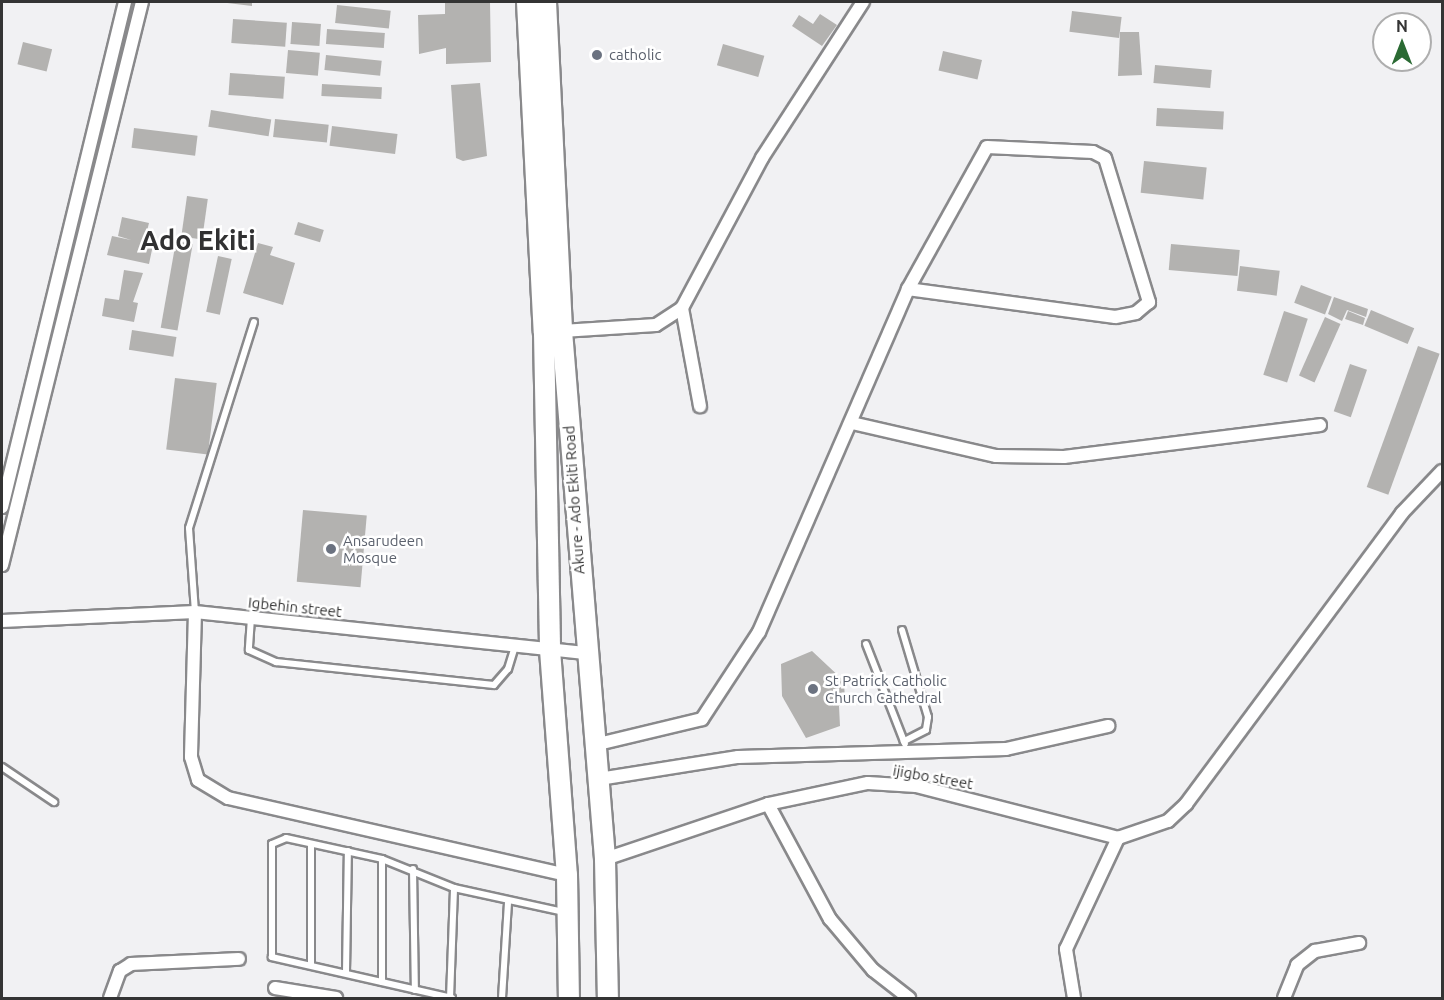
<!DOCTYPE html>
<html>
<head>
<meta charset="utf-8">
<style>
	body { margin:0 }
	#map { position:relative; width:1444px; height:1000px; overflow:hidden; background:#f1f1f3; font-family:Ubuntu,sans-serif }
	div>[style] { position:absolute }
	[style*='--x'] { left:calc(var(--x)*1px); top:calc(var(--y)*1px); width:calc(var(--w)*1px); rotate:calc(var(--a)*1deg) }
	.building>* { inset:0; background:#b3b2b0; transform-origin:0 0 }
	.roads { filter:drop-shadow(2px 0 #89898b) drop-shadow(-2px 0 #89898b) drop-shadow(0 2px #89898b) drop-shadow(0 -2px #89898b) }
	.lane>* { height:6px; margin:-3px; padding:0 3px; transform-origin:3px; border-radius:3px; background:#fff }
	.street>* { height:12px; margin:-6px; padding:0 6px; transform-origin:6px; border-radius:6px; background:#fff }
	.primary>* { height:20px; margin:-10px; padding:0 10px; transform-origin:10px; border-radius:10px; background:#fff }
	.dots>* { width:16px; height:16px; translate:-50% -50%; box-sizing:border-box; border:3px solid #fff; border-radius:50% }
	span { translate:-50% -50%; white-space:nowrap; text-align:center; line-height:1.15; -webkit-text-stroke:5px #fff; paint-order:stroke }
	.worship-label { font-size:15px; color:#5b616d }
	.left { translate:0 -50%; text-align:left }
	.street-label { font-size:15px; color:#343434 }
	.town-label { font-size:27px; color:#313132; font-weight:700 }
	.frame { position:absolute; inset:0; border:3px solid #343434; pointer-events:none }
	.north { position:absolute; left:1372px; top:12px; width:60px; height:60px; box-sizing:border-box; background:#fff; border:2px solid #aeaeae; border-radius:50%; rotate:0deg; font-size:16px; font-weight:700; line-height:24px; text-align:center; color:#343434 }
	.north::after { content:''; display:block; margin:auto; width:21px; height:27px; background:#2a6a33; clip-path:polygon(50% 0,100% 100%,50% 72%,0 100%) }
</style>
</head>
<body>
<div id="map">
	<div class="building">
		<i style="clip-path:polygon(219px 2px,252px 2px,252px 6px)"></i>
		<i style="clip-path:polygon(445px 2px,490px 2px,491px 62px,446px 64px,446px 48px,419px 54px,418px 15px,445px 14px)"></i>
		<i style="left:337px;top:5px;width:54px;height:18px;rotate:6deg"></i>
		<i style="left:1072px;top:11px;width:50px;height:21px;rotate:7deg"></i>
		<i style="clip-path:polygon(820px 14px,837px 25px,822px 46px,792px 26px,799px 15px,813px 24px)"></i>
		<i style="left:233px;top:19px;width:54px;height:24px;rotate:4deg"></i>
		<i style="left:292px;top:22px;width:29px;height:22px;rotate:4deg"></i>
		<i style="left:327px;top:29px;width:58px;height:15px;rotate:4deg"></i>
		<i style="clip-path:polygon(1120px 32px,1139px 32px,1142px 75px,1118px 76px)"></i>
		<i style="left:23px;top:42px;width:30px;height:23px;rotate:14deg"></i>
		<i style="left:723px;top:44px;width:43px;height:22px;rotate:16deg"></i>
		<i style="left:288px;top:50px;width:32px;height:23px;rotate:5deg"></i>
		<i style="left:943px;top:51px;width:40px;height:20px;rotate:13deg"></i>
		<i style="left:326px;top:55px;width:56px;height:15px;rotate:6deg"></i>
		<i style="left:1155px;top:65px;width:57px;height:18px;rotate:5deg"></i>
		<i style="left:230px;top:73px;width:55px;height:22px;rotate:4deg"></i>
		<i style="clip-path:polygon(480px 83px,487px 156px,463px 161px,456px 158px,451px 85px)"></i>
		<i style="left:322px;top:84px;width:60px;height:12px;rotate:3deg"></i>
		<i style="left:1157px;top:108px;width:67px;height:18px;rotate:3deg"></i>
		<i style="left:211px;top:110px;width:61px;height:17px;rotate:9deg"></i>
		<i style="left:275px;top:119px;width:54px;height:18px;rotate:6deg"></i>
		<i style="left:332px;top:126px;width:66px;height:20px;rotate:7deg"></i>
		<i style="left:134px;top:128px;width:64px;height:20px;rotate:7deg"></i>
		<i style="left:1144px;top:161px;width:63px;height:32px;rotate:6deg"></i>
		<i style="left:187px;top:196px;width:21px;height:41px;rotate:8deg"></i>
		<i style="clip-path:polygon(122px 217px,149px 223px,144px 243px,153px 245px,149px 264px,107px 255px,112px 236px,131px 240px,118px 236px)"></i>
		<i style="left:298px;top:222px;width:27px;height:13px;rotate:17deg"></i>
		<i style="left:176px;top:241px;width:17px;height:88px;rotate:10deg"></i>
		<i style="clip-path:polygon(258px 243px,273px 247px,270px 255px,295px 263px,283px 305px,243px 293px)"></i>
		<i style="left:1171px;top:244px;width:69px;height:26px;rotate:5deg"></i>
		<i style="left:218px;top:256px;width:14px;height:57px;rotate:12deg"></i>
		<i style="left:1240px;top:266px;width:40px;height:25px;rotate:7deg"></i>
		<i style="clip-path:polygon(124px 270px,143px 273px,133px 302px,138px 303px,134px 322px,102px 316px,105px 298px,119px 300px)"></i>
		<i style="left:1301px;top:285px;width:33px;height:19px;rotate:21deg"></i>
		<i style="clip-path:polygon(1334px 297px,1368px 309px,1366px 317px,1347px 310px,1342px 321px,1328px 314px)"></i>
		<i style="left:1371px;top:310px;width:47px;height:17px;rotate:23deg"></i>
		<i style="left:1284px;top:311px;width:25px;height:67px;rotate:18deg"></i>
		<i style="clip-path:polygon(1348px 311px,1365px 318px,1363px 325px,1345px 319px)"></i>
		<i style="left:1325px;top:317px;width:17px;height:64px;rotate:24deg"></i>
		<i style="left:132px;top:330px;width:45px;height:20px;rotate:9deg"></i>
		<i style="left:1418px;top:346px;width:23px;height:150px;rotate:20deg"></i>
		<i style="left:1350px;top:364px;width:18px;height:50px;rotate:19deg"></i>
		<i style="left:175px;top:378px;width:42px;height:72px;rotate:7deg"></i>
		<i style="left:303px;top:510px;width:64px;height:72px;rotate:5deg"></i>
		<i style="clip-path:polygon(812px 651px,844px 681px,845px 701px,839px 706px,840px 726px,806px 738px,782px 696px,781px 664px)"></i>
	</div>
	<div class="roads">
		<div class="lane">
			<i style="--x:195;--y:612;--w:84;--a:-94.1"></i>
			<i style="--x:189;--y:528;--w:216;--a:-72.5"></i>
			<i style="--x:251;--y:618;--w:32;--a:94"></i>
			<i style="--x:249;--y:650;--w:30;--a:24"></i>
			<i style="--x:276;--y:662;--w:219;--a:6"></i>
			<i style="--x:494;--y:685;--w:21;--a:-49"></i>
			<i style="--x:508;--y:669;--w:24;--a:-73"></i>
			<i style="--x:902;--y:630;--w:91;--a:73.4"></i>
			<i style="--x:928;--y:717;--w:13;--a:99"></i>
			<i style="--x:926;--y:730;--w:25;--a:153"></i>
			<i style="--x:866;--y:644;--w:107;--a:68.7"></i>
			<i style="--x:2;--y:767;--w:63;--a:33.9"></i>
			<i style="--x:382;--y:859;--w:123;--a:90"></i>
			<i style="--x:413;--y:869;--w:121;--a:89.1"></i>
			<i style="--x:311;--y:965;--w:121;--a:-90"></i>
			<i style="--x:346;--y:972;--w:121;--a:-89.1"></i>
			<i style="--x:450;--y:998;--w:110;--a:-87.9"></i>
			<i style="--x:452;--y:998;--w:185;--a:-167.2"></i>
			<i style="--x:272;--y:957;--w:113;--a:-90"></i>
			<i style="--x:272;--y:844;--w:15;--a:-23"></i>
			<i style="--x:286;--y:838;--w:98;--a:12.3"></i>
			<i style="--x:382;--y:859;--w:78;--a:21.9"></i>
			<i style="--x:454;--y:888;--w:113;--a:12.3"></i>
			<i style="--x:502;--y:998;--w:95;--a:-86.4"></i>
		</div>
		<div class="street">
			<i style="--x:682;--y:308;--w:100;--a:79.6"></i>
			<i style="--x:562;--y:331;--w:94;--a:-3.7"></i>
			<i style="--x:656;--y:325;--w:31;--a:-33"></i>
			<i style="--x:682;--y:308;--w:170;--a:-61.9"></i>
			<i style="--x:762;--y:158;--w:186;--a:-57.1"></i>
			<i style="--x:852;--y:423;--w:148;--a:12.9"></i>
			<i style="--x:996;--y:456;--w:68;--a:0.8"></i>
			<i style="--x:1064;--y:457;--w:258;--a:-7.1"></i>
			<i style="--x:2;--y:507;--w:520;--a:-76.31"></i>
			<i style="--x:2;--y:565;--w:580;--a:-76.04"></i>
			<i style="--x:195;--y:612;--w:145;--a:91.6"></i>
			<i style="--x:191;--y:757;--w:24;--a:73"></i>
			<i style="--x:198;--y:780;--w:35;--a:31"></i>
			<i style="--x:228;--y:798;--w:348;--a:12.8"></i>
			<i style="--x:2;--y:621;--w:193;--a:-2.7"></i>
			<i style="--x:195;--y:612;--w:392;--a:6"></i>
			<i style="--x:594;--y:745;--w:111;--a:-13.5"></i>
			<i style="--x:702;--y:719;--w:104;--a:-56.8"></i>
			<i style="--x:759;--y:632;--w:374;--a:-66.5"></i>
			<i style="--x:908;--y:289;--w:162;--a:-60.9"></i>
			<i style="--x:987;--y:147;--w:106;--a:2.7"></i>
			<i style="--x:1093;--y:152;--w:13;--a:27"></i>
			<i style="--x:1105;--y:158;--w:151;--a:73"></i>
			<i style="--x:1149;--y:302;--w:17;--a:140"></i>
			<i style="--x:1136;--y:313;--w:21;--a:169"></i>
			<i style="--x:1115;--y:317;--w:209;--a:-172.3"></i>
			<i style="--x:599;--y:779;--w:141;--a:-9"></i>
			<i style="--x:738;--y:757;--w:268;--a:-1.7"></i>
			<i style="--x:1006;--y:749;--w:105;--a:-12.7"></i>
			<i style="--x:768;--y:804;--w:131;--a:61.7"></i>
			<i style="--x:830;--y:919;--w:67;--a:49.9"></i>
			<i style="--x:873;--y:970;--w:46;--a:37.9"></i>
			<i style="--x:605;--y:859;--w:172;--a:-18.6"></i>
			<i style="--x:768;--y:804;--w:102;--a:-11.9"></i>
			<i style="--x:868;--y:783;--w:48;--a:3.6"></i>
			<i style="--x:916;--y:786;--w:209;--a:14.4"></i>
			<i style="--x:275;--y:988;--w:62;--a:9.3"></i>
			<i style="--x:110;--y:998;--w:29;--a:-70"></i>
			<i style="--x:120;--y:971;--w:13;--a:-32"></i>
			<i style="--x:131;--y:964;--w:108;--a:-2.7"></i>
			<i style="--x:1074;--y:998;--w:50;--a:-99.3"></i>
			<i style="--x:1066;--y:949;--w:123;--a:-64.9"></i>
			<i style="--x:1118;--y:838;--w:53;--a:-18.8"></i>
			<i style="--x:1168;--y:821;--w:25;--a:-43"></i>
			<i style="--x:1186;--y:804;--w:362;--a:-53.4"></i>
			<i style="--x:1402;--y:513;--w:58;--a:-46.4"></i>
			<i style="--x:1284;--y:998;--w:35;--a:-68"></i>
			<i style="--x:1297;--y:965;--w:23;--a:-38"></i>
			<i style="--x:1315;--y:951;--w:45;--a:-10.3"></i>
		</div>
		<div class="primary">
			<i style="--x:527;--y:2;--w:331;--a:87.1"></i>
			<i style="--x:544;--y:333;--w:317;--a:88.9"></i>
			<i style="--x:550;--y:650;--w:226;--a:85.7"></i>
			<i style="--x:567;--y:875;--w:123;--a:89.1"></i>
			<i style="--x:546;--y:2;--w:329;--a:87.2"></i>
			<i style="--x:562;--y:331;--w:530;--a:85.34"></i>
			<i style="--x:605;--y:859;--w:139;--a:88.8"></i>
		</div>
	</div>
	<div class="dots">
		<i style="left:597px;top:55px;background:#6b7280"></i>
		<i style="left:331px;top:549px;background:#6b7280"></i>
		<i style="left:813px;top:689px;background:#6b7280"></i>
	</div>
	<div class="worship-label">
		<span class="left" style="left:609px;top:55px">catholic</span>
		<span class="left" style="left:343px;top:549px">Ansarudeen<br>Mosque</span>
		<span class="left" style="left:825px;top:689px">St Patrick Catholic<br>Church Cathedral</span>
	</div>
	<div class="street-label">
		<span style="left:574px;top:500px;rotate:-94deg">Akure - Ado Ekiti Road</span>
		<span style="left:295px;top:607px;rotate:6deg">Igbehin street</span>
		<span style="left:933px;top:777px;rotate:10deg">ijigbo street</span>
	</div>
	<div class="town-label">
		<span style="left:198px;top:241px">Ado Ekiti</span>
	</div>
	<div class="frame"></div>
	<div class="north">N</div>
</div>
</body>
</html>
